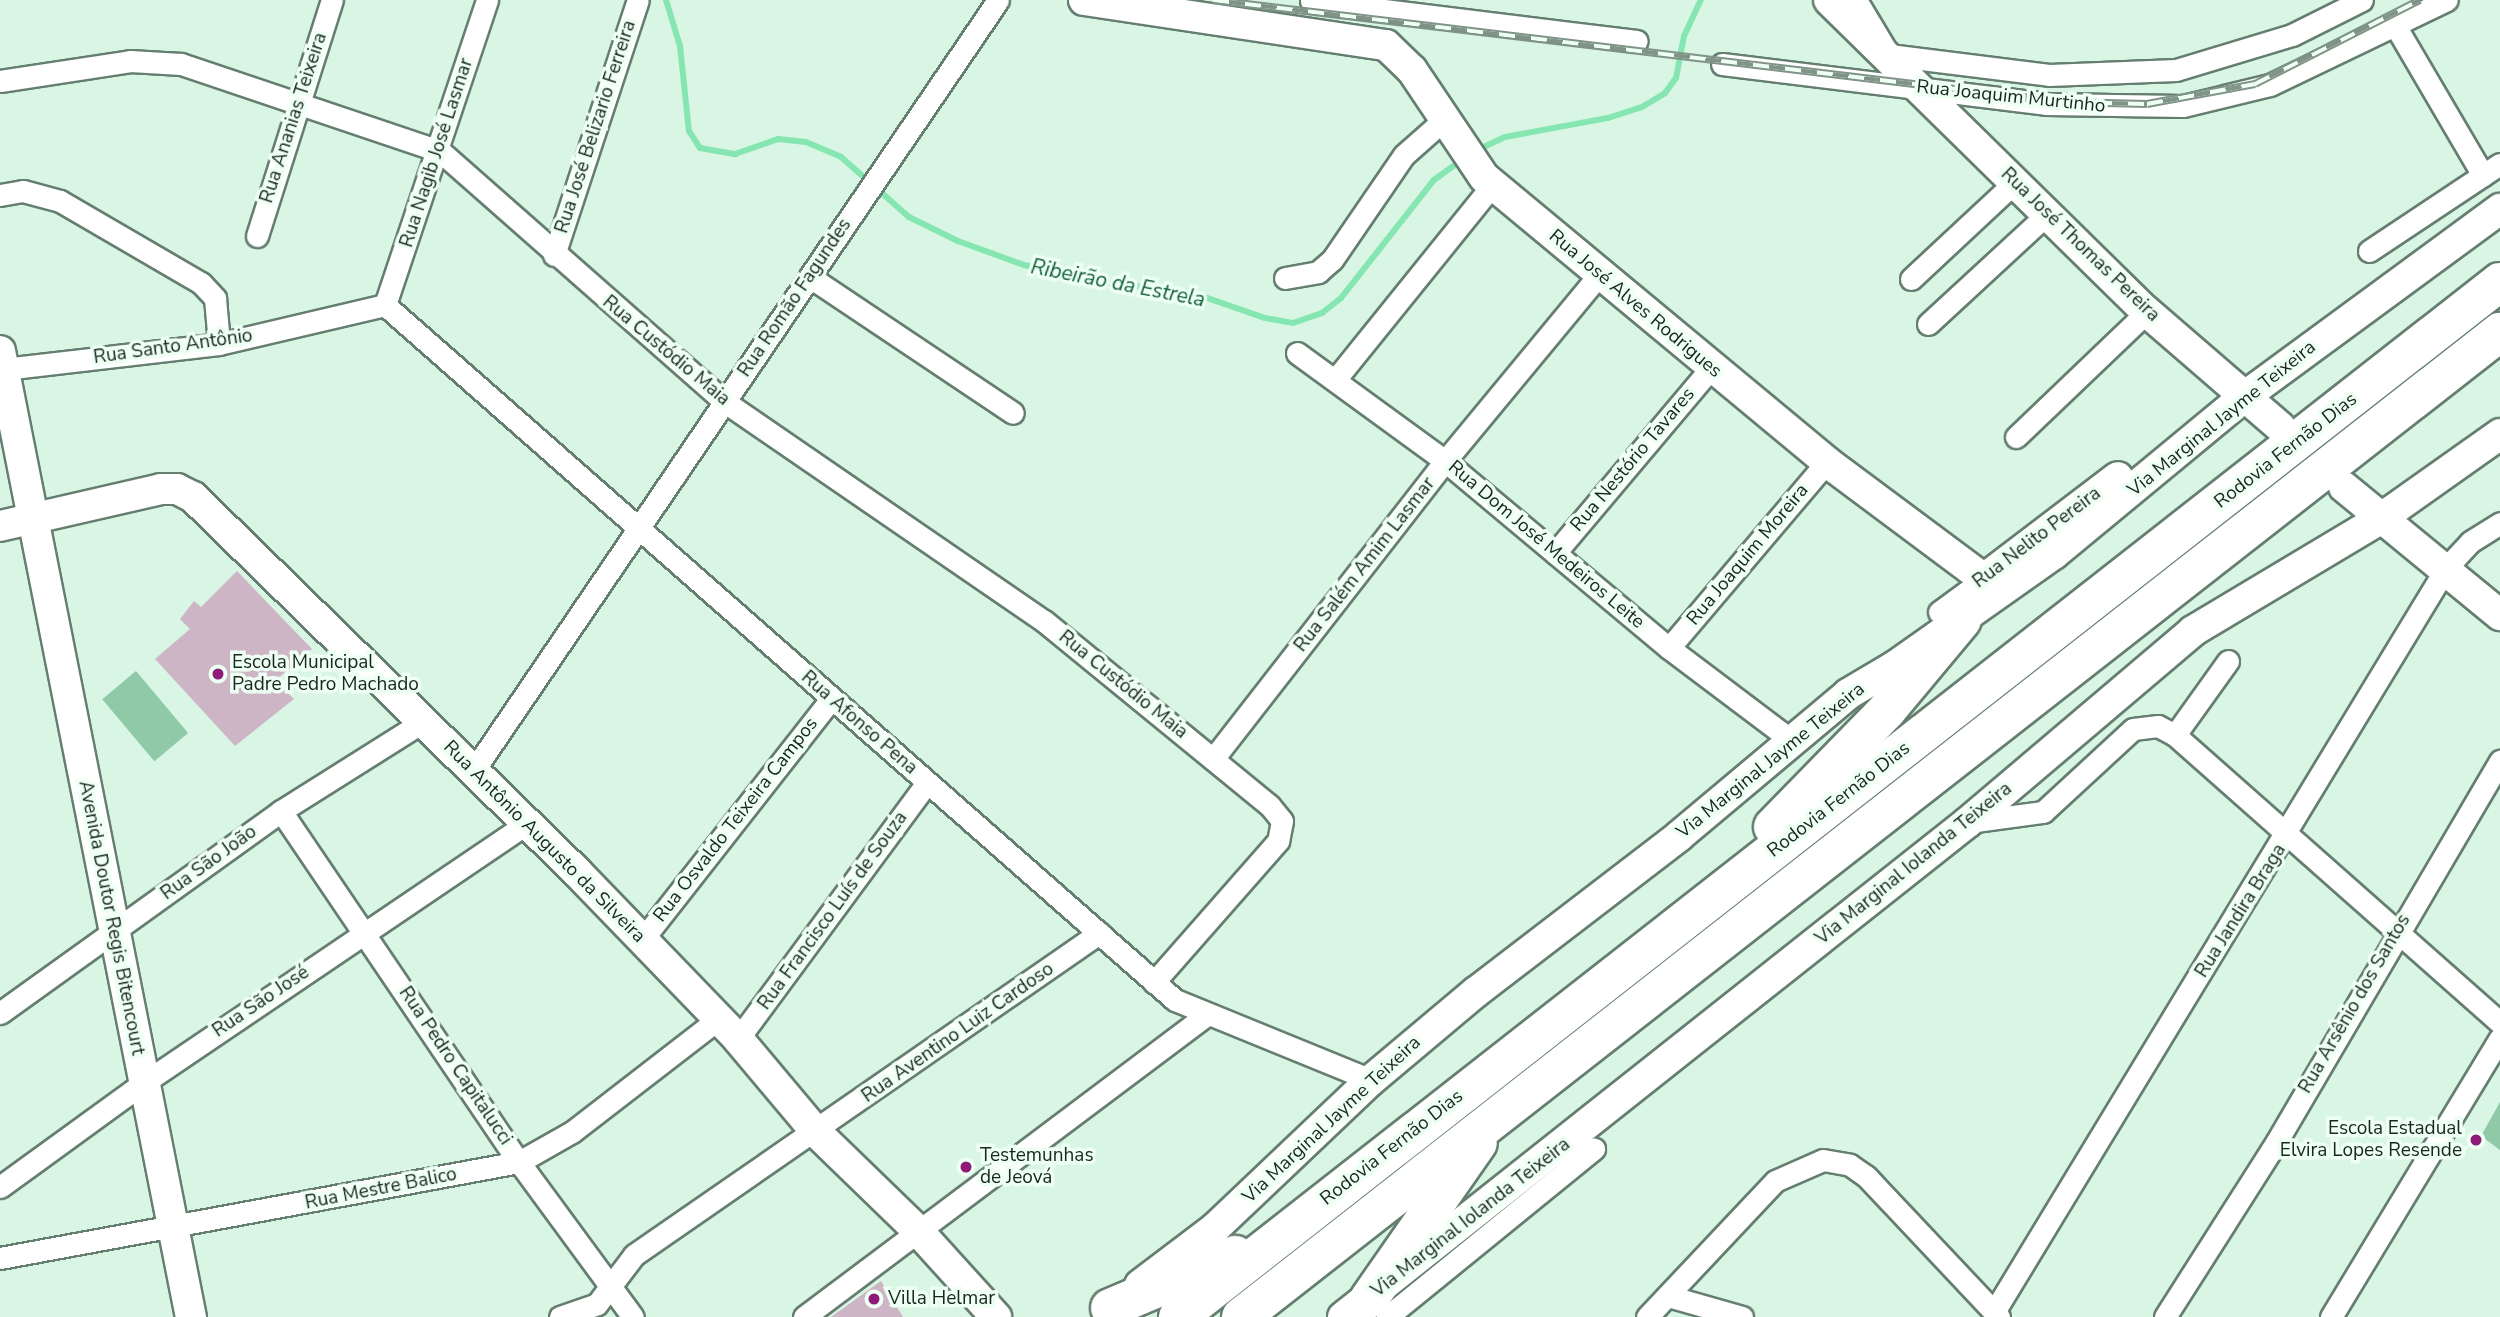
<!DOCTYPE html>
<html>
<head>
<meta charset="utf-8">
<style>
	body { margin:0 }
	#map { position:relative; width:2500px; height:1317px; overflow:hidden; background:#d9f5e3; font-family:"Nunito Sans",sans-serif }
	div>[style] { position:absolute }
	[style*='--x'] { left:calc(var(--x)*1px); top:calc(var(--y)*1px); width:calc(var(--w)*1px); rotate:calc(var(--a)*1deg) }
	.green>* { inset:0; background:#8fc9a8; transform-origin:0 0 }
	.stream>* { height:6px; margin:-3px; padding:0 3px; transform-origin:3px; border-radius:3px; background:#85e6b1 }
	.building>* { inset:0; background:#ceb5c6 }
	.roads { filter:drop-shadow(2px 0 #657e70) drop-shadow(-2px 0 #657e70) drop-shadow(0 2px #657e70) drop-shadow(0 -2px #657e70) }
	.street>* { height:21px; margin:-10.5px; padding:0 10.5px; transform-origin:10.5px; border-radius:10.5px; background:#fff }
	.secondary>* { height:30px; margin:-15px; padding:0 15px; transform-origin:15px; border-radius:15px; background:#fff }
	.highway>* { height:38px; margin:-19px; padding:0 19px; transform-origin:19px; border-radius:19px; background:#fff }
	.rail>* { height:8px; margin-top:-4px; transform-origin:0; background:repeating-linear-gradient(90deg,#eefff4 0 16px,#7f9387 0 32px); box-sizing:border-box; border-block:2px solid #7f9387 }
	.dots>* { width:19px; height:19px; translate:-50% -50%; box-sizing:border-box; border:4px solid #eefff4; border-radius:50% }
	span { translate:-50% -50%; white-space:nowrap; text-align:center; line-height:1.15; -webkit-text-stroke:7px #eefff4; paint-order:stroke }
	.street-label { font-size:19px; color:#1b251f }
	.poi-label { font-size:19px; color:#1b251f }
	.left { translate:0 -50%; text-align:left }
	.right { translate:-100% -50%; text-align:right }
	.water-label { font-size:21px; color:#145e3d; font-style:italic }
</style>
</head>
<body>
<div id="map">
	<div class="green">
		<i style="left:136px;top:671px;width:81px;height:44px;rotate:50deg"></i>
		<i style="clip-path:polygon(2500px 1102px,2500px 1150px,2481px 1136px)"></i>
	</div>
	<div class="stream">
		<i style="--x:666;--y:0;--w:48;--a:73.1"></i>
		<i style="--x:680;--y:46;--w:85;--a:84"></i>
		<i style="--x:689;--y:131;--w:20;--a:57"></i>
		<i style="--x:700;--y:148;--w:36;--a:10"></i>
		<i style="--x:735;--y:154;--w:46;--a:-19.2"></i>
		<i style="--x:778;--y:139;--w:28;--a:6"></i>
		<i style="--x:806;--y:142;--w:38;--a:23"></i>
		<i style="--x:841;--y:157;--w:91;--a:41.4"></i>
		<i style="--x:909;--y:217;--w:55;--a:26.1"></i>
		<i style="--x:958;--y:241;--w:70;--a:20"></i>
		<i style="--x:1024;--y:265;--w:85;--a:12.2"></i>
		<i style="--x:1107;--y:283;--w:83;--a:6.2"></i>
		<i style="--x:1190;--y:292;--w:79;--a:19.1"></i>
		<i style="--x:1265;--y:318;--w:28;--a:10"></i>
		<i style="--x:1293;--y:323;--w:31;--a:-19"></i>
		<i style="--x:1322;--y:313;--w:24;--a:-38"></i>
		<i style="--x:1341;--y:298;--w:150;--a:-51.8"></i>
		<i style="--x:1434;--y:180;--w:36;--a:-36"></i>
		<i style="--x:1475;--y:151;--w:33;--a:-25"></i>
		<i style="--x:1505;--y:137;--w:105;--a:-10.5"></i>
		<i style="--x:1608;--y:118;--w:36;--a:-18"></i>
		<i style="--x:1642;--y:107;--w:27;--a:-31"></i>
		<i style="--x:1665;--y:93;--w:19;--a:-54"></i>
		<i style="--x:1676;--y:78;--w:43;--a:-79.2"></i>
		<i style="--x:1684;--y:36;--w:40;--a:-65"></i>
	</div>
	<div class="building">
		<i style="clip-path:polygon(237px 571px,312px 649px,275px 681px,294px 699px,235px 746px,155px 659px,190px 629px,180px 619px,194px 601px,201px 607px)"></i>
		<i style="clip-path:polygon(881px 1281px,903px 1317px,831px 1317px)"></i>
	</div>
	<div class="roads">
		<div class="street">
			<i style="--x:1856;--y:0;--w:64;--a:59"></i>
			<i style="--x:1889;--y:55;--w:161;--a:7.1"></i>
			<i style="--x:2049;--y:75;--w:127;--a:-2.3"></i>
			<i style="--x:2176;--y:70;--w:121;--a:-16.8"></i>
			<i style="--x:2292;--y:35;--w:78;--a:-26.6"></i>
			<i style="--x:1311;--y:1;--w:328;--a:7"></i>
			<i style="--x:2396;--y:27;--w:172;--a:59.6"></i>
			<i style="--x:1722;--y:64;--w:326;--a:7"></i>
			<i style="--x:2046;--y:104;--w:137;--a:0.8"></i>
			<i style="--x:2183;--y:106;--w:89;--a:-13.6"></i>
			<i style="--x:2270;--y:85;--w:196;--a:-25.7"></i>
			<i style="--x:0;--y:81;--w:132;--a:-8.7"></i>
			<i style="--x:130;--y:61;--w:51;--a:3.4"></i>
			<i style="--x:181;--y:64;--w:273;--a:18.6"></i>
			<i style="--x:440;--y:151;--w:380;--a:41.4"></i>
			<i style="--x:725;--y:402;--w:387;--a:34.5"></i>
			<i style="--x:1044;--y:621;--w:292;--a:39.3"></i>
			<i style="--x:1270;--y:806;--w:19;--a:51"></i>
			<i style="--x:1282;--y:821;--w:20;--a:101"></i>
			<i style="--x:1278;--y:841;--w:188;--a:131.3"></i>
			<i style="--x:0;--y:195;--w:23;--a:-10"></i>
			<i style="--x:23;--y:191;--w:38;--a:15"></i>
			<i style="--x:60;--y:201;--w:163;--a:30.2"></i>
			<i style="--x:201;--y:283;--w:21;--a:47"></i>
			<i style="--x:215;--y:298;--w:46;--a:85"></i>
			<i style="--x:257;--y:236;--w:248;--a:-72.4"></i>
			<i style="--x:2369;--y:251;--w:157;--a:-33.6"></i>
			<i style="--x:554;--y:255;--w:268;--a:-71.8"></i>
			<i style="--x:810;--y:277;--w:244;--a:33.8"></i>
			<i style="--x:1285;--y:278;--w:34;--a:-10"></i>
			<i style="--x:1318;--y:272;--w:18;--a:-41"></i>
			<i style="--x:1332;--y:260;--w:127;--a:-55.6"></i>
			<i style="--x:1404;--y:155;--w:56;--a:-41.4"></i>
			<i style="--x:1911;--y:279;--w:142;--a:-43"></i>
			<i style="--x:385;--y:305;--w:1052;--a:41.34"></i>
			<i style="--x:1175;--y:1000;--w:212;--a:22.2"></i>
			<i style="--x:385;--y:305;--w:322;--a:-71.5"></i>
			<i style="--x:1928;--y:324;--w:162;--a:-42.7"></i>
			<i style="--x:1297;--y:353;--w:183;--a:36.1"></i>
			<i style="--x:1445;--y:461;--w:292;--a:39.9"></i>
			<i style="--x:1669;--y:648;--w:153;--a:37"></i>
			<i style="--x:4;--y:369;--w:216;--a:-6.6"></i>
			<i style="--x:219;--y:344;--w:171;--a:-13.2"></i>
			<i style="--x:1335;--y:380;--w:252;--a:-51.1"></i>
			<i style="--x:2016;--y:437;--w:181;--a:-43.7"></i>
			<i style="--x:1555;--y:553;--w:242;--a:-49.9"></i>
			<i style="--x:1939;--y:612;--w:56;--a:-36.3"></i>
			<i style="--x:1669;--y:648;--w:244;--a:-49.7"></i>
			<i style="--x:2175;--y:735;--w:434;--a:41.5"></i>
			<i style="--x:1213;--y:759;--w:378;--a:-52.1"></i>
			<i style="--x:1445;--y:461;--w:241;--a:-50.4"></i>
			<i style="--x:474;--y:770;--w:931;--a:-55.76"></i>
			<i style="--x:281;--y:811;--w:424;--a:55.9"></i>
			<i style="--x:519;--y:1162;--w:192;--a:53.7"></i>
			<i style="--x:1968;--y:822;--w:76;--a:-7.6"></i>
			<i style="--x:2043;--y:812;--w:122;--a:-42.7"></i>
			<i style="--x:2133;--y:729;--w:25;--a:-7"></i>
			<i style="--x:2158;--y:726;--w:19;--a:28"></i>
			<i style="--x:2175;--y:735;--w:91;--a:-54.4"></i>
			<i style="--x:642;--y:940;--w:306;--a:-51.9"></i>
			<i style="--x:0;--y:1013;--w:346;--a:-35.7"></i>
			<i style="--x:281;--y:811;--w:169;--a:-32.2"></i>
			<i style="--x:738;--y:1039;--w:318;--a:-53.6"></i>
			<i style="--x:0;--y:1187;--w:175;--a:-36"></i>
			<i style="--x:142;--y:1084;--w:465;--a:-34.1"></i>
			<i style="--x:0;--y:1258;--w:528;--a:-10.48"></i>
			<i style="--x:519;--y:1162;--w:61;--a:-29.5"></i>
			<i style="--x:572;--y:1132;--w:185;--a:-37.7"></i>
			<i style="--x:1668;--y:1296;--w:77;--a:15.8"></i>
			<i style="--x:1994;--y:1312;--w:871;--a:-58.72"></i>
			<i style="--x:2446;--y:568;--w:35;--a:-47"></i>
			<i style="--x:2470;--y:542;--w:36;--a:-32"></i>
			<i style="--x:560;--y:1317;--w:39;--a:-19"></i>
			<i style="--x:597;--y:1304;--w:61;--a:-52.9"></i>
			<i style="--x:634;--y:1255;--w:566;--a:-34.7"></i>
			<i style="--x:804;--y:1317;--w:501;--a:-36.89"></i>
			<i style="--x:1387;--y:1317;--w:267;--a:-39.1"></i>
			<i style="--x:1647;--y:1317;--w:187;--a:-46.7"></i>
			<i style="--x:1775;--y:1181;--w:52;--a:-23.6"></i>
			<i style="--x:1823;--y:1160;--w:27;--a:10"></i>
			<i style="--x:1850;--y:1165;--w:19;--a:35"></i>
			<i style="--x:1866;--y:1176;--w:194;--a:46.7"></i>
			<i style="--x:2165;--y:1317;--w:209;--a:-57.5"></i>
			<i style="--x:2277;--y:1141;--w:441;--a:-59.6"></i>
			<i style="--x:2331;--y:1317;--w:326;--a:-58.8"></i>
		</div>
		<div class="secondary">
			<i style="--x:1084;--y:0;--w:305;--a:8.5"></i>
			<i style="--x:1386;--y:45;--w:36;--a:44"></i>
			<i style="--x:1412;--y:70;--w:129;--a:56.1"></i>
			<i style="--x:1484;--y:177;--w:446;--a:39.7"></i>
			<i style="--x:1827;--y:462;--w:196;--a:36.7"></i>
			<i style="--x:1984;--y:579;--w:168;--a:-37.3"></i>
			<i style="--x:1829;--y:0;--w:445;--a:44.5"></i>
			<i style="--x:2147;--y:312;--w:176;--a:40.8"></i>
			<i style="--x:0;--y:351;--w:985;--a:78.82"></i>
			<i style="--x:2344;--y:487;--w:202;--a:39.4"></i>
			<i style="--x:0;--y:526;--w:165;--a:-12.9"></i>
			<i style="--x:161;--y:489;--w:16;--a:0"></i>
			<i style="--x:177;--y:489;--w:18;--a:27"></i>
			<i style="--x:193;--y:497;--w:537;--a:44.32"></i>
			<i style="--x:577;--y:872;--w:232;--a:46"></i>
			<i style="--x:738;--y:1039;--w:123;--a:50"></i>
			<i style="--x:817;--y:1133;--w:142;--a:44.1"></i>
			<i style="--x:919;--y:1232;--w:115;--a:47.8"></i>
			<i style="--x:1140;--y:1285;--w:94;--a:-37.2"></i>
			<i style="--x:1215;--y:1228;--w:215;--a:-43.5"></i>
			<i style="--x:1371;--y:1080;--w:137;--a:-40"></i>
			<i style="--x:1476;--y:992;--w:256;--a:-37.5"></i>
			<i style="--x:1679;--y:836;--w:221;--a:-40"></i>
			<i style="--x:1848;--y:694;--w:55;--a:-30.8"></i>
			<i style="--x:1895;--y:666;--w:194;--a:-35.2"></i>
			<i style="--x:2054;--y:554;--w:246;--a:-39.6"></i>
			<i style="--x:2244;--y:397;--w:318;--a:-36.3"></i>
			<i style="--x:1343;--y:1317;--w:797;--a:-38.38"></i>
			<i style="--x:1968;--y:822;--w:295;--a:-40.3"></i>
			<i style="--x:2193;--y:631;--w:218;--a:-30.9"></i>
			<i style="--x:2380;--y:519;--w:147;--a:-35.3"></i>
		</div>
		<div class="highway">
			<i style="--x:1773;--y:827;--w:163;--a:-45.7"></i>
			<i style="--x:1887;--y:710;--w:117;--a:-50.2"></i>
			<i style="--x:1369;--y:1299;--w:190;--a:-55.1"></i>
			<i style="--x:1110;--y:1308;--w:136;--a:-23"></i>
			<i style="--x:1178;--y:1317;--w:1679;--a:-38.06"></i>
			<i style="--x:1241;--y:1317;--w:1599;--a:-38.04"></i>
		</div>
	</div>
	<div class="rail">
		<i style="--x:1213;--y:0;--w:857;--a:6.83"></i>
		<i style="--x:2064;--y:102;--w:83;--a:1.4"></i>
		<i style="--x:2147;--y:104;--w:110;--a:-10.5"></i>
		<i style="--x:2255;--y:84;--w:185;--a:-27"></i>
	</div>
	<div class="dots">
		<i style="left:218px;top:674px;background:#901a79"></i>
		<i style="left:2476px;top:1140px;background:#901a79"></i>
		<i style="left:966px;top:1167px;background:#901a79"></i>
		<i style="left:874px;top:1299px;background:#901a79"></i>
	</div>
	<div class="street-label">
		<span style="left:2011px;top:97px;rotate:6deg">Rua Joaquim Murtinho</span>
		<span style="left:294px;top:118px;rotate:-72deg">Rua Ananias Teixeira</span>
		<span style="left:596px;top:127px;rotate:-72deg">Rua José Belizario Ferreira</span>
		<span style="left:437px;top:153px;rotate:-72deg">Rua Nagib José Lasmar</span>
		<span style="left:2080px;top:245px;rotate:44deg">Rua José Thomas Pereira</span>
		<span style="left:795px;top:298px;rotate:-56deg">Rua Romão Fagundes</span>
		<span style="left:1635px;top:304px;rotate:40deg">Rua José Alves Rodrigues</span>
		<span style="left:173px;top:347px;rotate:-8deg">Rua Santo Antônio</span>
		<span style="left:666px;top:351px;rotate:40deg">Rua Custódio Maia</span>
		<span style="left:2222px;top:419px;rotate:-39deg">Via Marginal Jayme Teixeira</span>
		<span style="left:2286px;top:451px;rotate:-38deg">Rodovia Fernão Dias</span>
		<span style="left:1633px;top:460px;rotate:-50deg">Rua Nestório Tavares</span>
		<span style="left:2037px;top:538px;rotate:-37deg">Rua Nelito Pereira</span>
		<span style="left:1546px;top:545px;rotate:40deg">Rua Dom José Medeiros Leite</span>
		<span style="left:1748px;top:555px;rotate:-50deg">Rua Joaquim Moreira</span>
		<span style="left:1365px;top:565px;rotate:-52deg">Rua Salém Amim Lasmar</span>
		<span style="left:1123px;top:685px;rotate:39deg">Rua Custódio Maia</span>
		<span style="left:859px;top:723px;rotate:41deg">Rua Afonso Pena</span>
		<span style="left:1771px;top:761px;rotate:-39deg">Via Marginal Jayme Teixeira</span>
		<span style="left:1839px;top:800px;rotate:-38deg">Rodovia Fernão Dias</span>
		<span style="left:736px;top:820px;rotate:-52deg">Rua Osvaldo Teixeira Campos</span>
		<span style="left:544px;top:842px;rotate:45deg">Rua Antônio Augusto da Silveira</span>
		<span style="left:209px;top:863px;rotate:-36deg">Rua São João</span>
		<span style="left:1914px;top:864px;rotate:-39deg">Via Marginal Iolanda Teixeira</span>
		<span style="left:833px;top:911px;rotate:-54deg">Rua Francisco Luís de Souza</span>
		<span style="left:2241px;top:911px;rotate:-58deg">Rua Jandira Braga</span>
		<span style="left:111px;top:918px;rotate:79deg">Avenida Doutor Regis Bitencourt</span>
		<span style="left:261px;top:1002px;rotate:-34deg">Rua São José</span>
		<span style="left:2355px;top:1004px;rotate:-60deg">Rua Arsênio dos Santos</span>
		<span style="left:958px;top:1033px;rotate:-35deg">Rua Aventino Luiz Cardoso</span>
		<span style="left:455px;top:1066px;rotate:56deg">Rua Pedro Capitalucci</span>
		<span style="left:1332px;top:1120px;rotate:-43deg">Via Marginal Jayme Teixeira</span>
		<span style="left:1392px;top:1148px;rotate:-38deg">Rodovia Fernão Dias</span>
		<span style="left:381px;top:1189px;rotate:-11deg">Rua Mestre Balico</span>
		<span style="left:1471px;top:1218px;rotate:-38deg">Via Marginal Iolanda Teixeira</span>
	</div>
	<div class="poi-label">
		<span class="left" style="left:232px;top:674px">Escola Municipal<br>Padre Pedro Machado</span>
		<span class="right" style="left:2462px;top:1140px">Escola Estadual<br>Elvira Lopes Resende</span>
		<span class="left" style="left:980px;top:1167px">Testemunhas<br>de Jeová</span>
		<span class="left" style="left:888px;top:1299px">Villa Helmar</span>
	</div>
	<div class="water-label">
		<span style="left:1118px;top:283px;rotate:11deg">Ribeirão da Estrela</span>
	</div>
</div>
</body>
</html>
